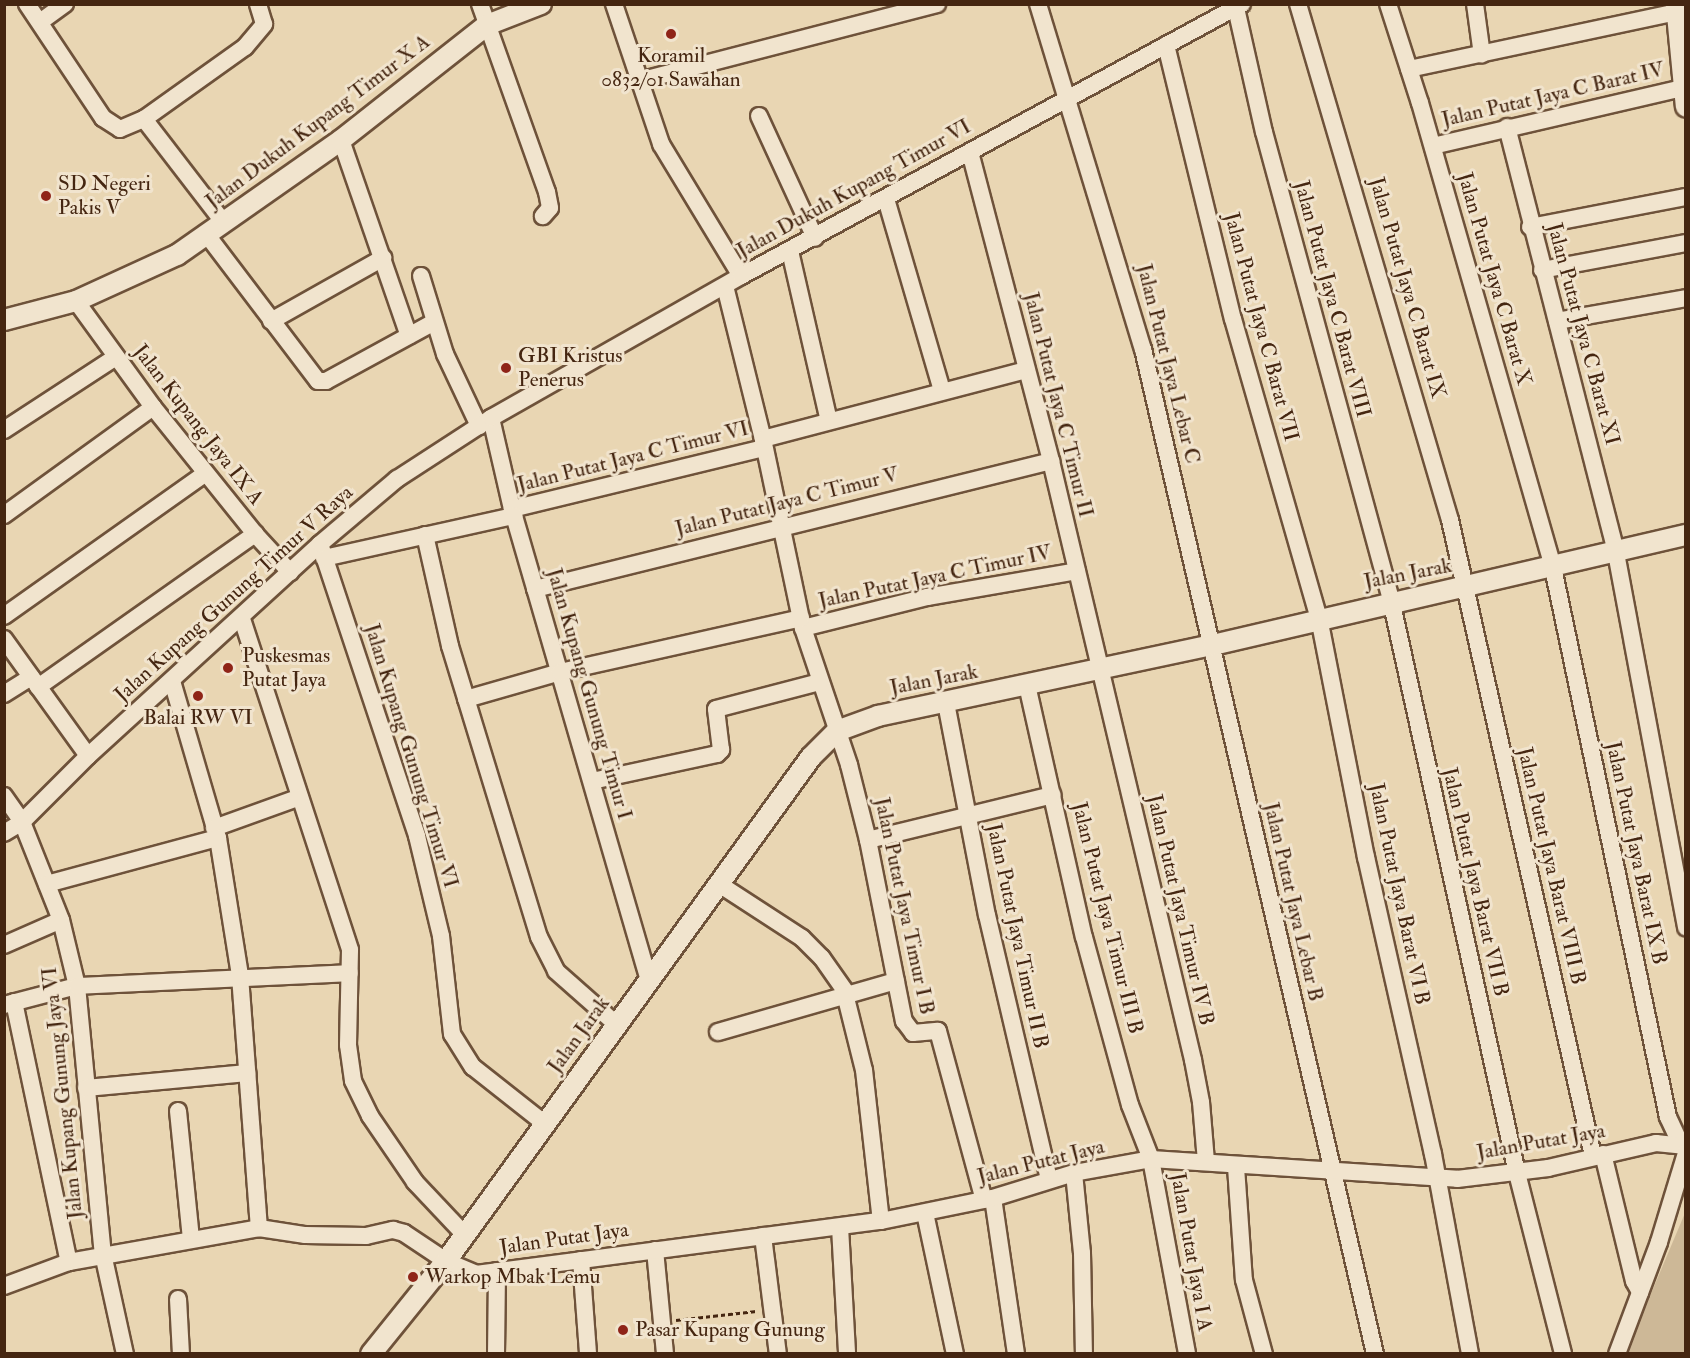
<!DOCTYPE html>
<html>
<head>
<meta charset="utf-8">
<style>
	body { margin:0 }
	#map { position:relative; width:1690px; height:1358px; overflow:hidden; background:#e9d6b3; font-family:"IM FELL Double Pica",serif }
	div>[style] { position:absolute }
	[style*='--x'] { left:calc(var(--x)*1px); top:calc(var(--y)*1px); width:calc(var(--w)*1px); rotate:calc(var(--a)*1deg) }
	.green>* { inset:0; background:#cdb897 }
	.path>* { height:3px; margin-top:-1.5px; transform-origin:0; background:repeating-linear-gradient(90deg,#452611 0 4.5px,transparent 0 7.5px) }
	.roads { filter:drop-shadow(2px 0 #6e523a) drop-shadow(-2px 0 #6e523a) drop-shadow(0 2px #6e523a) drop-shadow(0 -2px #6e523a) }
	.minor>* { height:16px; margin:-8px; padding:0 8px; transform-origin:8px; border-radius:8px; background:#f1e4ce }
	.tertiary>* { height:20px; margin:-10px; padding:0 10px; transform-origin:10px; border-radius:10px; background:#f1e4ce }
	.dots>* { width:16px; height:16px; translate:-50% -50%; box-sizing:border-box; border:3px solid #f1e4ce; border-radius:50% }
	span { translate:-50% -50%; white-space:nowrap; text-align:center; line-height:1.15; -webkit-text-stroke:6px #f1e4ce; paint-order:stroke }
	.poi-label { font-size:21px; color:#452611 }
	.left { translate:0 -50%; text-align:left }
	.street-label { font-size:21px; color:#452611 }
	.frame { position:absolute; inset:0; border:6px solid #452611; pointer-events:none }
</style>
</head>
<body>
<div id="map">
	<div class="green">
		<i style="clip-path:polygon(1685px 1213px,1685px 1353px,1626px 1353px)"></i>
	</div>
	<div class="path">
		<i style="--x:676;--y:1320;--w:81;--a:-6.4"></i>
	</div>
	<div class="roads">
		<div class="minor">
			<i style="--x:27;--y:4;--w:137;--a:56.3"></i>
			<i style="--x:103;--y:118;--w:20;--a:33"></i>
			<i style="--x:120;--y:129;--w:26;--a:-23"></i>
			<i style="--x:144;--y:119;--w:124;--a:-35.5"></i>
			<i style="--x:245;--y:47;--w:30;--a:-50"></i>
			<i style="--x:264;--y:24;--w:21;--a:-107"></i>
			<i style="--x:480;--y:4;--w:200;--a:70.4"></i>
			<i style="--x:547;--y:192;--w:16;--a:79"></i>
			<i style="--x:550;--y:208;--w:11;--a:131"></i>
			<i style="--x:614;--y:4;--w:148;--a:71.4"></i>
			<i style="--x:661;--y:144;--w:154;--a:58.8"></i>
			<i style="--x:1038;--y:4;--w:361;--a:73.1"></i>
			<i style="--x:1143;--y:349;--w:1031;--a:77"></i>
			<i style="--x:1298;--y:4;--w:538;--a:73.59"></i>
			<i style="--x:1450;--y:520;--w:652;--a:77.33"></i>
			<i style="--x:1388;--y:4;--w:104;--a:72.1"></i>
			<i style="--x:1420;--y:103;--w:484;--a:74"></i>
			<i style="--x:1553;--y:568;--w:561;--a:78.17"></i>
			<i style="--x:1668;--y:1117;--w:31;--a:65"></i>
			<i style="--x:1475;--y:4;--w:51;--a:82.2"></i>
			<i style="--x:1236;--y:8;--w:127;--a:77.3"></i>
			<i style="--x:1264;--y:132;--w:485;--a:74.8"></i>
			<i style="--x:1391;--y:600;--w:587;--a:77.6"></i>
			<i style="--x:1517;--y:1173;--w:187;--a:75.7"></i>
			<i style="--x:40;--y:22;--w:31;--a:-36"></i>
			<i style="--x:1166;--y:45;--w:282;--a:76.3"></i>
			<i style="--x:1233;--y:319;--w:311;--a:74"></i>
			<i style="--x:1319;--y:618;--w:244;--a:78.9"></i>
			<i style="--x:1366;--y:857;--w:304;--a:77.3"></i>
			<i style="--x:1433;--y:1154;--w:203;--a:79.5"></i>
			<i style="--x:1409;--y:69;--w:274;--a:-12"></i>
			<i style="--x:639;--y:81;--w:308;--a:-14.5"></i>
			<i style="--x:759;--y:116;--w:134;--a:65.3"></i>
			<i style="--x:144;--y:119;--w:131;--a:52.4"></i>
			<i style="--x:1507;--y:127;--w:440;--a:75.6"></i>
			<i style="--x:1616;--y:553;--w:381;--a:79.4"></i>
			<i style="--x:341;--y:140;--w:207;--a:70.9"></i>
			<i style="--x:1433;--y:146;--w:257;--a:-13.1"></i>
			<i style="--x:970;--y:152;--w:319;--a:75.3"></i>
			<i style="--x:1051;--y:461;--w:616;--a:76.66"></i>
			<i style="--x:1193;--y:1060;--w:43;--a:79.2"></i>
			<i style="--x:1201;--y:1102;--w:60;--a:85.2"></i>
			<i style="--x:886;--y:199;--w:200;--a:73.7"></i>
			<i style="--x:1530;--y:227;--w:159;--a:-10.9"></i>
			<i style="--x:207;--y:235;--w:183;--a:52.8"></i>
			<i style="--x:318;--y:381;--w:8;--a:0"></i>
			<i style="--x:326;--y:381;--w:123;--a:-28.6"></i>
			<i style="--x:790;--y:251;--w:174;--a:77.1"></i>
			<i style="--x:1542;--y:270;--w:147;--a:-10.6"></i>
			<i style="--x:421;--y:276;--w:82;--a:72.9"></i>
			<i style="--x:445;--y:354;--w:80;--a:64.7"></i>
			<i style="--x:725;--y:286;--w:158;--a:76.1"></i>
			<i style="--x:763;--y:439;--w:193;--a:78.1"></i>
			<i style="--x:803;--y:628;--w:145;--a:71.4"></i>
			<i style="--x:849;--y:765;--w:77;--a:75.8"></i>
			<i style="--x:868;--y:840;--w:185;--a:78.8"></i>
			<i style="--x:904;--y:1021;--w:15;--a:53"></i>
			<i style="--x:913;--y:1033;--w:25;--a:-5"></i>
			<i style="--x:938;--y:1031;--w:175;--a:74.8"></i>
			<i style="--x:76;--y:301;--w:131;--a:54"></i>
			<i style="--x:153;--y:407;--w:163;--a:51.2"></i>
			<i style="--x:255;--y:534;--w:52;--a:47.4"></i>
			<i style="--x:271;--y:321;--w:129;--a:-29.4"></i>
			<i style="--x:1557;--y:321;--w:131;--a:-10.1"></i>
			<i style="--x:491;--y:418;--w:93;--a:77"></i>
			<i style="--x:512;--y:509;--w:491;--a:73.8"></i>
			<i style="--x:4;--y:430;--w:134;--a:-33.1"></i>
			<i style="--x:763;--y:439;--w:272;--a:-14.7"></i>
			<i style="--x:512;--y:509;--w:259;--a:-13.6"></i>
			<i style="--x:4;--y:515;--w:184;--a:-35.9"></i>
			<i style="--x:425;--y:535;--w:114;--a:77.3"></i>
			<i style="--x:450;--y:646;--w:304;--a:73"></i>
			<i style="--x:539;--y:937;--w:38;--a:63"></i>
			<i style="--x:556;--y:971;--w:80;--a:41.5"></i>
			<i style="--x:320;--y:544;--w:308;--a:71.6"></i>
			<i style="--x:417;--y:836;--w:103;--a:76.5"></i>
			<i style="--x:441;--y:936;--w:99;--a:83.6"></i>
			<i style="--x:452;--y:1034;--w:39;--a:58"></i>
			<i style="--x:473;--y:1067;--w:90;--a:38.3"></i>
			<i style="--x:324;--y:558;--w:195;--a:-12.5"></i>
			<i style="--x:535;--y:589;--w:532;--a:-13.93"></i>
			<i style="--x:4;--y:616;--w:247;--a:-35.3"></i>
			<i style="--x:242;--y:619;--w:348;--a:71.9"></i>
			<i style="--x:350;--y:950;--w:95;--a:91.2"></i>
			<i style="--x:348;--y:1045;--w:36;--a:82"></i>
			<i style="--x:353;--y:1081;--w:39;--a:64"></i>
			<i style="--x:370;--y:1116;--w:80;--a:55.7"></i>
			<i style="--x:415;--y:1182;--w:73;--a:46.7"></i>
			<i style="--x:803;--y:628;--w:128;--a:-14"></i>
			<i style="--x:927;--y:597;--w:152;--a:-9.8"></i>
			<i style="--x:4;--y:639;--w:144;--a:54.3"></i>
			<i style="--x:172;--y:681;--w:164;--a:73.7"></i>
			<i style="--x:218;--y:838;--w:140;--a:80.9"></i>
			<i style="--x:240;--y:976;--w:253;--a:85.7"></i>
			<i style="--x:1027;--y:685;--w:258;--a:77.3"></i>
			<i style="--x:1084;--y:937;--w:174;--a:74.7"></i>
			<i style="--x:1130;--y:1105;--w:58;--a:68.7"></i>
			<i style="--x:1151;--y:1159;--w:198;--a:79.5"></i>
			<i style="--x:38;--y:687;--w:266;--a:-35.2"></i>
			<i style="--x:4;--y:694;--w:32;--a:-32"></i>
			<i style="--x:466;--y:699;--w:98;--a:-16"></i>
			<i style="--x:560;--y:672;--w:247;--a:-12.6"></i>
			<i style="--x:946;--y:703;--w:216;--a:79.1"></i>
			<i style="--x:987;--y:915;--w:271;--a:76.8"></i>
			<i style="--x:592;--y:781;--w:128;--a:-12.2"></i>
			<i style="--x:717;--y:754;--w:6;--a:-45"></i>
			<i style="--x:721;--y:750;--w:41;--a:-97"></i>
			<i style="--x:716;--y:709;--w:107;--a:-14.6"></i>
			<i style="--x:4;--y:796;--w:32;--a:55"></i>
			<i style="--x:22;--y:822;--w:105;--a:68.3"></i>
			<i style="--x:61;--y:920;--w:68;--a:76.4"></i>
			<i style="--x:77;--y:986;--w:269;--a:84.5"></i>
			<i style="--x:103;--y:1254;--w:102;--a:77.6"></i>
			<i style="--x:214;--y:828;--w:91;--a:-19.8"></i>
			<i style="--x:4;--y:833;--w:21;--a:-31"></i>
			<i style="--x:22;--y:822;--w:93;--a:-45"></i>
			<i style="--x:88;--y:756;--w:314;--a:-42.4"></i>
			<i style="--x:320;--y:544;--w:101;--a:-40.2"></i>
			<i style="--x:397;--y:479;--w:112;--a:-33"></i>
			<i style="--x:491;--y:418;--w:288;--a:-29.6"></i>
			<i style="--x:741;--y:276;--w:570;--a:-28.5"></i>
			<i style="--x:868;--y:840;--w:190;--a:-13.7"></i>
			<i style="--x:47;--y:884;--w:177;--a:-15.1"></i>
			<i style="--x:719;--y:884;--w:99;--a:33"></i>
			<i style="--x:802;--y:938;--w:28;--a:45"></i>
			<i style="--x:822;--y:958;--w:39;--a:55"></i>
			<i style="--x:844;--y:990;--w:82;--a:76"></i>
			<i style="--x:864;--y:1070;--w:152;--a:83.6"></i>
			<i style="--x:4;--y:945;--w:62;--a:-23.7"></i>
			<i style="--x:14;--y:1002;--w:266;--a:78.1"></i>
			<i style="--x:4;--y:1005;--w:75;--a:-14.6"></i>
			<i style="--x:77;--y:986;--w:273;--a:-2.7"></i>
			<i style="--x:718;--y:1032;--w:185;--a:-16"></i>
			<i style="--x:86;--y:1088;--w:162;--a:-5.3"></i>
			<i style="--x:178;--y:1111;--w:129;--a:84.2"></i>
			<i style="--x:1603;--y:1154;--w:131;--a:76.3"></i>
			<i style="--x:1634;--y:1281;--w:13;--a:61"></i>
			<i style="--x:1236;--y:1167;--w:113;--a:86"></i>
			<i style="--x:1244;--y:1280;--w:77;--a:74.9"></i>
			<i style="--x:1074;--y:1173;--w:80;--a:84.3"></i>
			<i style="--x:1082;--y:1253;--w:101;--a:88.9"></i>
			<i style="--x:993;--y:1198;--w:158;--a:81.6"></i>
			<i style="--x:925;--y:1213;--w:144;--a:78"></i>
			<i style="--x:840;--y:1227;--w:127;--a:86.8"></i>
			<i style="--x:763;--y:1236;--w:119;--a:82.8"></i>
			<i style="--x:655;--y:1250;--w:104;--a:84.5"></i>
			<i style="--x:581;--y:1260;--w:94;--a:85.7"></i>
			<i style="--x:4;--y:1286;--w:69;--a:-20.3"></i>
			<i style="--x:69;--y:1262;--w:193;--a:-10.1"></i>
			<i style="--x:259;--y:1228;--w:47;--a:8.7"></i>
			<i style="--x:305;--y:1235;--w:61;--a:0.9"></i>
			<i style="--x:366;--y:1236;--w:28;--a:-13"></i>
			<i style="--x:393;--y:1230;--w:11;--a:15"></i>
			<i style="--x:404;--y:1233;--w:50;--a:33.7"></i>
			<i style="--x:446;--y:1261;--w:33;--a:23"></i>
			<i style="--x:476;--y:1274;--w:408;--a:-7.5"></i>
			<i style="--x:881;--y:1221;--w:114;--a:-11.6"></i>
			<i style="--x:993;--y:1198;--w:85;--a:-17.2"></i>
			<i style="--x:1074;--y:1173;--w:78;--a:-10.3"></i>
			<i style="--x:1151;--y:1159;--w:307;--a:3.7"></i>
			<i style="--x:1457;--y:1179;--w:92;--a:-6.9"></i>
			<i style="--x:1548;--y:1168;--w:111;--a:-13"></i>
			<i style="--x:1656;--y:1143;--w:30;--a:6"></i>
			<i style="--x:178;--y:1299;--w:55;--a:86.9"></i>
			<i style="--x:496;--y:1354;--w:83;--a:-89.3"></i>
			<i style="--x:1617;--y:1354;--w:120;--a:-69.4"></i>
			<i style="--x:1659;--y:1242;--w:93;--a:-73.1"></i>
		</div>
		<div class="tertiary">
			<i style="--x:1676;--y:4;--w:103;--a:84.5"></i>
			<i style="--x:4;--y:320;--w:74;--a:-14.8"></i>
			<i style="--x:76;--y:301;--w:111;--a:-24.5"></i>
			<i style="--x:177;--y:255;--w:200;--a:-35"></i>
			<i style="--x:341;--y:140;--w:186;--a:-38.2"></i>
			<i style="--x:487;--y:25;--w:58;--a:-21.3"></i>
			<i style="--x:371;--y:1354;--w:119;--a:-51.1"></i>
			<i style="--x:446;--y:1261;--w:622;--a:-54.09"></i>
			<i style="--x:811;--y:757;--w:37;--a:-45"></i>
			<i style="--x:837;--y:731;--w:44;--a:-20.1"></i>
			<i style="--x:878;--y:716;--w:342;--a:-12"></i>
			<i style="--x:1213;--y:645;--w:486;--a:-13.1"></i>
		</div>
	</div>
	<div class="dots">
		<i style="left:671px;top:34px;background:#8f2418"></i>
		<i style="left:46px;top:196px;background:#8f2418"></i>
		<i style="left:506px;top:368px;background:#8f2418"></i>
		<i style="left:228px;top:668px;background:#8f2418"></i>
		<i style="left:198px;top:696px;background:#8f2418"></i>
		<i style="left:413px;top:1277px;background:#8f2418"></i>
		<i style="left:623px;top:1330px;background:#8f2418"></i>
	</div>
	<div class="poi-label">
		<span style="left:671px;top:68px">Koramil<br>0832/01 Sawahan</span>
		<span class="left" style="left:58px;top:196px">SD Negeri<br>Pakis V</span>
		<span class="left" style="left:518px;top:368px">GBI Kristus<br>Penerus</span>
		<span class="left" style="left:242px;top:668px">Puskesmas<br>Putat Jaya</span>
		<span style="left:198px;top:718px">Balai RW VI</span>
		<span class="left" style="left:425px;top:1277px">Warkop Mbak Lemu</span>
		<span class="left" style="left:635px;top:1330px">Pasar Kupang Gunung</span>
	</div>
	<div class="street-label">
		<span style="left:1553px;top:95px;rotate:-13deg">Jalan Putat Jaya C Barat IV</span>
		<span style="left:318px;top:122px;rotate:-37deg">Jalan Dukuh Kupang Timur X A</span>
		<span style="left:854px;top:189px;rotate:-29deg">Jalan Dukuh Kupang Timur VI</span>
		<span style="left:1494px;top:279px;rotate:74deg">Jalan Putat Jaya C Barat X</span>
		<span style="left:1407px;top:288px;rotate:74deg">Jalan Putat Jaya C Barat IX</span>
		<span style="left:1332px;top:299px;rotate:75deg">Jalan Putat Jaya C Barat VIII</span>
		<span style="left:1261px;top:327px;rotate:75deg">Jalan Putat Jaya C Barat VII</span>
		<span style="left:1583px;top:334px;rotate:75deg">Jalan Putat Jaya C Barat XI</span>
		<span style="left:1168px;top:364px;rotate:76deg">Jalan Putat Jaya Lebar C</span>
		<span style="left:1058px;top:405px;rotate:76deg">Jalan Putat Jaya C Timur II</span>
		<span style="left:198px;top:425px;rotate:52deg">Jalan Kupang Jaya IX A</span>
		<span style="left:633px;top:457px;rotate:-14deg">Jalan Putat Jaya C Timur VI</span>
		<span style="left:787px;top:502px;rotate:-14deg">Jalan Putat Jaya C Timur V</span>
		<span style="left:1408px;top:574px;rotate:-11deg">Jalan Jarak</span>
		<span style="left:935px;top:577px;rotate:-12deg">Jalan Putat Jaya C Timur IV</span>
		<span style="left:234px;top:594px;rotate:-42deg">Jalan Kupang Gunung Timur V Raya</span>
		<span style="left:934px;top:680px;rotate:-11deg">Jalan Jarak</span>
		<span style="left:589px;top:694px;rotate:74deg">Jalan Kupang Gunung Timur I</span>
		<span style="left:411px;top:756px;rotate:73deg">Jalan Kupang Gunung Timur VI</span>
		<span style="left:1636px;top:853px;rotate:78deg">Jalan Putat Jaya Barat IX B</span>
		<span style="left:1551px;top:866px;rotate:77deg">Jalan Putat Jaya Barat VIII B</span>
		<span style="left:1475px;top:882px;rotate:77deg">Jalan Putat Jaya Barat VII B</span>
		<span style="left:1399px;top:894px;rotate:78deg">Jalan Putat Jaya Barat VI B</span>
		<span style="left:1293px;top:902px;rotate:77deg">Jalan Putat Jaya Lebar B</span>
		<span style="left:904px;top:906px;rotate:78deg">Jalan Putat Jaya Timur I B</span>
		<span style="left:1180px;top:910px;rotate:77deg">Jalan Putat Jaya Timur IV B</span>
		<span style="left:1107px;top:918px;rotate:76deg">Jalan Putat Jaya Timur III B</span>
		<span style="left:1017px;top:936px;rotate:78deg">Jalan Putat Jaya Timur II B</span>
		<span style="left:579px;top:1035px;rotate:-54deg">Jalan Jarak</span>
		<span style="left:63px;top:1093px;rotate:-96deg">Jalan Kupang Gunung Jaya VI</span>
		<span style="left:1541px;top:1142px;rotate:-10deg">Jalan Putat Jaya</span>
		<span style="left:1041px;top:1162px;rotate:-14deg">Jalan Putat Jaya</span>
		<span style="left:564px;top:1239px;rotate:-8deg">Jalan Putat Jaya</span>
		<span style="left:1191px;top:1252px;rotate:80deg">Jalan Putat Jaya I A</span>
	</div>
	<div class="frame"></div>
</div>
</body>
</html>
